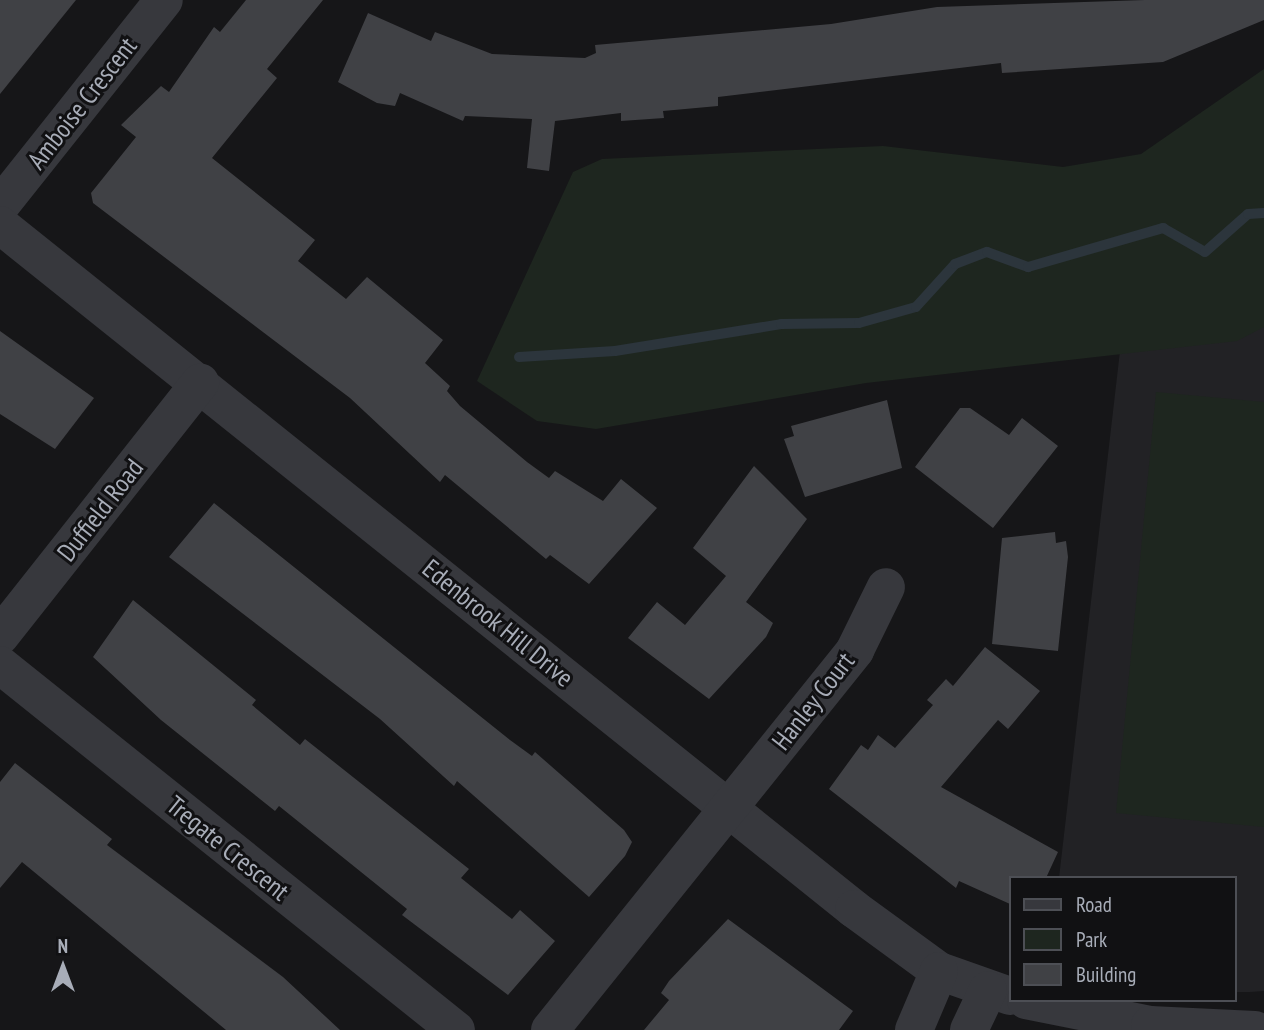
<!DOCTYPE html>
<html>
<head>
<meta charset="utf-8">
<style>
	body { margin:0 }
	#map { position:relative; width:1264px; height:1030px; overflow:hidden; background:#161618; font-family:"PT Sans Narrow",sans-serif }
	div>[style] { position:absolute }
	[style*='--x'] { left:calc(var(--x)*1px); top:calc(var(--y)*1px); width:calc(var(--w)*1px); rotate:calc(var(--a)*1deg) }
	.built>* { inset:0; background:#222225 }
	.green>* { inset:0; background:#1e261f }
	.stream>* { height:10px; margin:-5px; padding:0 5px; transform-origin:5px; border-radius:5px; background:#2c353c }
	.building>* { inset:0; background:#404145 }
	.minor>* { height:38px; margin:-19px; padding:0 19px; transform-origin:19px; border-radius:19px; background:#37383d }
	span { translate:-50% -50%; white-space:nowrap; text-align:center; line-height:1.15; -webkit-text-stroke:6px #111113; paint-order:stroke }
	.street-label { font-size:26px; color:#a8adb8 }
	.legend { position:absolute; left:1009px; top:876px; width:228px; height:126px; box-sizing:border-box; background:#111113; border:2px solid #4d4f55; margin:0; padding:9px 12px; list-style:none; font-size:21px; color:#a8adb8 }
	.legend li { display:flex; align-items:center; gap:14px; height:35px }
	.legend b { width:35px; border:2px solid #4d4f55 }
	.north { position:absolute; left:28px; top:932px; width:70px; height:70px; -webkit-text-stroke:5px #111113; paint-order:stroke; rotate:0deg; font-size:19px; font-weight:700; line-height:28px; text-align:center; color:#a8adb8 }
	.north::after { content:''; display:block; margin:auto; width:24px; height:32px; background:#a8adb8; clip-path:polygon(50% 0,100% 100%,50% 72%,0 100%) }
</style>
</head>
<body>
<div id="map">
	<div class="built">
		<i style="clip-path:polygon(1264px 305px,1264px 991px,1250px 992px,1234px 992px,1234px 878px,1059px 878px,1120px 351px)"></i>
	</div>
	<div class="green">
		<i style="clip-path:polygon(1264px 69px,1264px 327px,1237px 341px,866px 383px,596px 429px,537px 421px,477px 381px,573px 172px,602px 159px,883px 146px,1063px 167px,1141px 154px)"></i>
		<i style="clip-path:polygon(1156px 392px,1264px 402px,1264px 827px,1116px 813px)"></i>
	</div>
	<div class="stream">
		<i style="--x:519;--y:357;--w:96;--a:-3.6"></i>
		<i style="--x:615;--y:351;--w:168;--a:-9.2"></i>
		<i style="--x:781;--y:324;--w:78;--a:-0.7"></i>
		<i style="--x:859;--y:323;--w:59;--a:-15.7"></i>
		<i style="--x:916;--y:307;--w:58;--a:-47.8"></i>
		<i style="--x:955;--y:264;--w:34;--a:-21"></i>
		<i style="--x:987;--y:252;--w:44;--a:20.1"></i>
		<i style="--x:1028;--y:267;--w:141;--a:-16.1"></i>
		<i style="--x:1163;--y:228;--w:48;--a:29.7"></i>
		<i style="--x:1205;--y:252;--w:57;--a:-41.5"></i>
		<i style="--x:1248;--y:214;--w:16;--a:-4"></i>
	</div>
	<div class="building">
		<i style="clip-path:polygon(0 0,76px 0,0 94px)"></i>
		<i style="clip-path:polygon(246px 0,323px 0,267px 69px,277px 78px,212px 158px,315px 240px,298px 261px,346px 299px,367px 277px,443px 340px,425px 363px,450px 386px,447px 391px,460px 406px,527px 462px,549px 478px,555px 471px,603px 501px,621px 479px,657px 508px,589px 584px,550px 555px,546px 559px,445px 475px,440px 482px,350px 398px,93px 203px,91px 193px,136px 137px,121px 125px,161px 86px,169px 92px,214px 27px,220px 32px)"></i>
		<i style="clip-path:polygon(1145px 0,1264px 0,1264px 20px,1163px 62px,1002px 73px,1001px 63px,718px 97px,718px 106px,663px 111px,664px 118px,621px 121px,621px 113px,555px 121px,549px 171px,527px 168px,532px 119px,465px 116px,463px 121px,400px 93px,395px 106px,377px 103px,338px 82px,368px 13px,431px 41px,435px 32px,492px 54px,585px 58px,596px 53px,595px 45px,831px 24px,937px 7px)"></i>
		<i style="clip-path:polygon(0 331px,94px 398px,55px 449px,0 414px)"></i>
		<i style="clip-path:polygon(887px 400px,902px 468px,805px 497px,784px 439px,794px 436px,791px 426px)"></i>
		<i style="clip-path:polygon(960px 408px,970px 408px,1009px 435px,1022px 418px,1058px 446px,993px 528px,915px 467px)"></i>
		<i style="clip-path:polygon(754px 466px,807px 519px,746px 602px,773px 623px,766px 637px,709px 699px,628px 638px,657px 602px,685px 625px,726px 576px,693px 548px)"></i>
		<i style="clip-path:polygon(214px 503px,510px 740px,532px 756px,535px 752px,624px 830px,632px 842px,625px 856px,589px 897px,457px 781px,454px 786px,380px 719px,169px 557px)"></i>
		<i style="clip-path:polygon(1055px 532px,1056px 543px,1066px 541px,1068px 557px,1058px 651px,992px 644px,1002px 538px)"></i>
		<i style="clip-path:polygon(133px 600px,256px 700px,252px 705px,300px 745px,305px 739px,469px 869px,461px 878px,512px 919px,520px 910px,555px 941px,508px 995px,402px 915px,407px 909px,279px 806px,275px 811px,161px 720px,93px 657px)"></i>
		<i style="clip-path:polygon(985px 647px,1040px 691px,1008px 729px,998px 720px,941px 787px,1058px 852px,1046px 878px,1010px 878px,1010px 904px,959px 881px,956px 888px,829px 789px,861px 745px,868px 750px,878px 735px,895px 748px,933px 705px,927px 700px,946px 679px,953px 686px)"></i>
		<i style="clip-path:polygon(15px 763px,112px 839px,107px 845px,283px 977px,340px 1030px,226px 1030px,22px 862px,0 888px,0 782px)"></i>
		<i style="clip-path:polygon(728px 919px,853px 1011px,839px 1030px,644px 1030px,669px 1000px,661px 993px,669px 981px)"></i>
	</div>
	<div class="minor">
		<i style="--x:0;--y:206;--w:263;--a:-51.5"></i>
		<i style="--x:0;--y:225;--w:1094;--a:38.69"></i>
		<i style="--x:854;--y:909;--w:105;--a:36.1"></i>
		<i style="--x:939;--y:971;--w:75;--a:19.4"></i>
		<i style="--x:0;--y:636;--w:323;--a:-51.7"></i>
		<i style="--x:0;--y:665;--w:584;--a:38.68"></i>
		<i style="--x:1026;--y:1000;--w:126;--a:11.4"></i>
		<i style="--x:1150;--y:1025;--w:105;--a:2.7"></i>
		<i style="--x:550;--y:1030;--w:487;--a:-51.2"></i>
		<i style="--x:855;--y:650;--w:70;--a:-63.8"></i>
		<i style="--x:914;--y:1030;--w:64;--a:-67"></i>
		<i style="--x:969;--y:1030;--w:44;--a:-64.6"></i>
	</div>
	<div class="street-label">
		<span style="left:82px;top:103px;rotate:-52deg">Amboise Crescent</span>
		<span style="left:100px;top:510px;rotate:-52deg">Duffield Road</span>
		<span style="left:498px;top:623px;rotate:39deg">Edenbrook Hill Drive</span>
		<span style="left:813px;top:701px;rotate:-52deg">Hanley Court</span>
		<span style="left:228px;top:848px;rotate:39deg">Tregate Crescent</span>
	</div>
	<ul class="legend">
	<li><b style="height:9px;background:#37383d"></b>Road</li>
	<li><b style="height:19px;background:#1e261f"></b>Park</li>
	<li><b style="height:19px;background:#404145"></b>Building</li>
	</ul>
	<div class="north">N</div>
</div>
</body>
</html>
